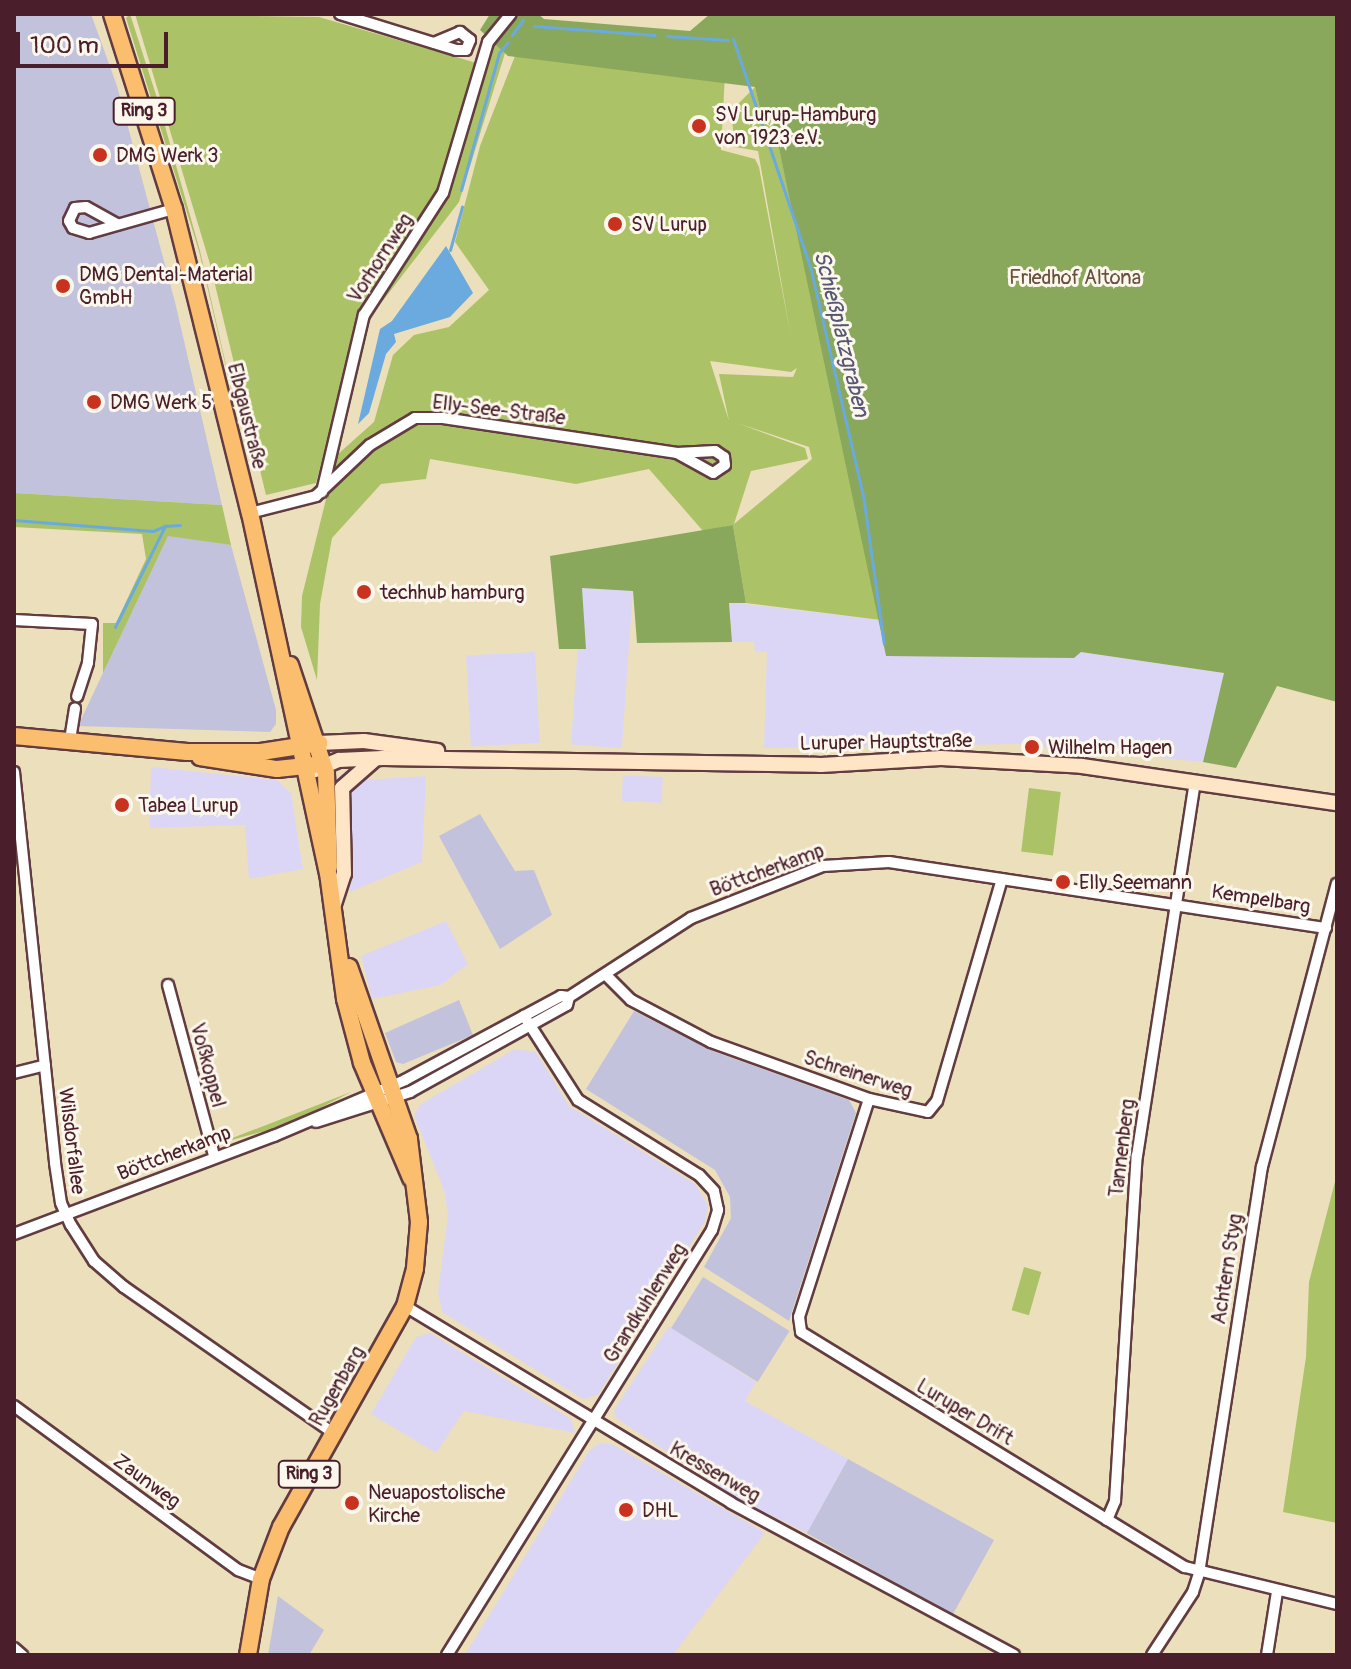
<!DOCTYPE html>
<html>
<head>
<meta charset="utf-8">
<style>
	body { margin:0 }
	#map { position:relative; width:1351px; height:1669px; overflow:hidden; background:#ecdfbc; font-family:Pangolin,sans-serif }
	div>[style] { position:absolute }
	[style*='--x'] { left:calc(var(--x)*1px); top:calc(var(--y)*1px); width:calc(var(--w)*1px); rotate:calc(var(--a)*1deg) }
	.built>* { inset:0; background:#dcd6f6; transform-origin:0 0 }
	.industrial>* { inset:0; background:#c2c2dc; transform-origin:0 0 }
	.green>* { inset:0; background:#acc267; transform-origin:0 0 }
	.forest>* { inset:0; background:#89a85c }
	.water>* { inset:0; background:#6baade }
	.stream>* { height:3px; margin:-1.5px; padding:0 1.5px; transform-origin:1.5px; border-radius:1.5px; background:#6baade }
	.roads { filter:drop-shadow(2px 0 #623c41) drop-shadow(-2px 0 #623c41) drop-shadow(0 2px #623c41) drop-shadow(0 -2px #623c41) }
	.street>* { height:10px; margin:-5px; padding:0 5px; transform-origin:5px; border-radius:5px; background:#fff }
	.secondary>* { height:14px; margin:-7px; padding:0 7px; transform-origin:7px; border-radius:7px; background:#fde5c5 }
	.primary>* { height:16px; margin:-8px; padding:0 8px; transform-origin:8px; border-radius:8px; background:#fbbd6e }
	.dots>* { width:22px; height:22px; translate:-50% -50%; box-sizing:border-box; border:4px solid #fbf7ec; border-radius:50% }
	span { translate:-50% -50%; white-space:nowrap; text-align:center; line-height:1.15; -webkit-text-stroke:6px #fbf7ec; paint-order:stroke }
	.shield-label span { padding:2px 6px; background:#fbf7ec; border:2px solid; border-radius:6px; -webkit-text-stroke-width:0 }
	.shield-label { font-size:18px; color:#4a1f2b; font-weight:700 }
	.poi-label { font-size:20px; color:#4a1f2b }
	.left { translate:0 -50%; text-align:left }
	.street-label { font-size:20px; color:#4a1f2b }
	.park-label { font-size:20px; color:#67503d }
	.water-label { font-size:22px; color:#575773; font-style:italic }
	.frame { position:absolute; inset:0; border:16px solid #4a1f2b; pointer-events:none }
	.scale { position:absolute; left:16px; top:32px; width:152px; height:36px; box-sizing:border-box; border:4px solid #4a1f2b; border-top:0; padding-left:10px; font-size:24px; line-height:28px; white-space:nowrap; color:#4a1f2b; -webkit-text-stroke:6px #fbf7ec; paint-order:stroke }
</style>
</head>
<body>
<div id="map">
	<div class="built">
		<i style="left:582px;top:587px;width:51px;height:158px;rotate:4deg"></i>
		<i style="clip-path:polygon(729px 602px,881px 620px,886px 656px,1081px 652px,1224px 673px,1203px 762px,1015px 744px,764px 748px,767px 652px,755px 651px,754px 642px,732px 642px)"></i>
		<i style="left:535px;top:652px;width:91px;height:69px;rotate:87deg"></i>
		<i style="clip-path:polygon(151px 767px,277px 780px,291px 793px,303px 869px,249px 879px,245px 825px,149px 828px)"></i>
		<i style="left:623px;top:775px;width:40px;height:26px;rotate:3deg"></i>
		<i style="clip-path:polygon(426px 776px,422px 862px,350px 892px,347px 816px,352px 788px,366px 780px)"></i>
		<i style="clip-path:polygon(446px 921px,468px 964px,441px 985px,372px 999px,361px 956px)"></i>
		<i style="clip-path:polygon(515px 1049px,536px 1052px,569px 1106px,695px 1184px,708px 1205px,705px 1221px,598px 1395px,583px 1399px,442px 1312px,438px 1292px,448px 1215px,444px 1190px,414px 1115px,421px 1104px)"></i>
		<i style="clip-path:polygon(669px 1326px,756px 1382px,745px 1401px,848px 1459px,807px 1533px,740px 1500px,616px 1418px,614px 1410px)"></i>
		<i style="clip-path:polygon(430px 1333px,571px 1419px,575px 1433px,464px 1411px,436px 1453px,371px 1414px,416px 1337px)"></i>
		<i style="clip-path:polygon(600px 1443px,614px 1445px,765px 1533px,673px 1655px,465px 1655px,589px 1451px)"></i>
	</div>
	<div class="industrial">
		<i style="clip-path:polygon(14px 14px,91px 14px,117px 86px,175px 302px,222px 505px,14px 493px)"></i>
		<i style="clip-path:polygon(168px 535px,231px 545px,276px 710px,276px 724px,270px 732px,78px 726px)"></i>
		<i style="clip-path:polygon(480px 814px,515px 871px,534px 870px,552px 915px,500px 949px,439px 836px)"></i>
		<i style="clip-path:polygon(459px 1000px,473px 1035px,403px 1064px,396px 1062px,385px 1033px)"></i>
		<i style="clip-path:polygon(634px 1011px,715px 1052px,849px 1100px,856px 1113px,789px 1321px,704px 1267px,731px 1218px,730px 1197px,715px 1170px,586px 1089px)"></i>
		<i style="left:703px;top:1277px;width:102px;height:60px;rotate:32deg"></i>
		<i style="left:848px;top:1459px;width:167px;height:85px;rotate:29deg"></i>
		<i style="clip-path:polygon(278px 1596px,324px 1630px,309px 1655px,268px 1655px)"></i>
	</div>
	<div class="green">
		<i style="clip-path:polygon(130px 14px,158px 101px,200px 251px,252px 479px,199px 251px,126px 18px)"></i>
		<i style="clip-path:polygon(135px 14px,319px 17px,480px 64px,441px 194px,360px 312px,316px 483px,266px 495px,210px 264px)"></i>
		<i style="clip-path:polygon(495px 43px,505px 53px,459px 202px,371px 316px,449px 196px)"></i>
		<i style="clip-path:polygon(evenodd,515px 56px,725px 74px,721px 150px,755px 159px,759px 167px,791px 337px,758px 151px,735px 147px,731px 111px,755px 87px,761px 113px,773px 120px,881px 620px,746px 603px,733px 525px,703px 531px,649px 469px,576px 484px,430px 459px,426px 479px,381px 484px,332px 538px,320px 604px,317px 680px,301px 627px,302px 596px,337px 455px,374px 422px,393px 355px,414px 335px,449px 327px,489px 290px,455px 242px,480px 146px,515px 56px,710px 361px,791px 372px,797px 368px,793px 377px,719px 374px,729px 421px,710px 361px,515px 56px,737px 423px,809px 447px,812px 459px,734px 524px,751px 471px,808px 459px,805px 448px,737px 423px)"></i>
		<i style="clip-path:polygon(14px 493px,222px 505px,231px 545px,168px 536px,103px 673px,103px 623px,116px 623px,146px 559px,142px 534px,14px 527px)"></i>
		<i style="left:1029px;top:788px;width:32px;height:64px;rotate:7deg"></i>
		<i style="clip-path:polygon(351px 1092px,266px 1136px,261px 1132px,217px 1144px)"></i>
		<i style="clip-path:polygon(1337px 1174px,1337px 1523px,1283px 1512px,1306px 1357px,1309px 1282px)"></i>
		<i style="left:1024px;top:1267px;width:18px;height:45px;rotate:16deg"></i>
	</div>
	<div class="forest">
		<i style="clip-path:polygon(490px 14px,538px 14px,544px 19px,690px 31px,710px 14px,1337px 14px,1337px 702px,1277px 686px,1236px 768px,1203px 762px,1224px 673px,1081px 652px,1074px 658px,886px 656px,773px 120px,761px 113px,755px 87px,508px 56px,480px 30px)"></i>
		<i style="clip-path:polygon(733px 525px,746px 603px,729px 603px,732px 642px,637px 643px,633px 591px,582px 588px,586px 649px,559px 649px,550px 556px)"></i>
	</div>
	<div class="water">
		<i style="clip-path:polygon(446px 246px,473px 293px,450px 317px,394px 334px,396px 342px,386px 354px,369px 413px,358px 424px,380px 329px,392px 321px)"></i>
	</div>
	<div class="stream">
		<i style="--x:534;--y:26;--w:121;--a:4.3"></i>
		<i style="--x:512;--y:35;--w:19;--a:-54"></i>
		<i style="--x:667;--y:36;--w:61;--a:3.8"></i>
		<i style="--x:733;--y:39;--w:240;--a:71.3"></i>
		<i style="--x:810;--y:266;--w:235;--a:77"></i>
		<i style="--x:863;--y:495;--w:150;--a:82"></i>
		<i style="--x:461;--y:190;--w:142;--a:-74.5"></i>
		<i style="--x:499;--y:53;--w:14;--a:-51"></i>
		<i style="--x:450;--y:250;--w:45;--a:-74.4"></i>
		<i style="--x:14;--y:520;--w:139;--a:4.5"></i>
		<i style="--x:153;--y:531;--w:13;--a:-23"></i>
		<i style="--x:115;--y:627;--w:113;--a:-63.7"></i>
		<i style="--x:165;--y:526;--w:15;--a:-4"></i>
	</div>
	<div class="roads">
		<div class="street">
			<i style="--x:340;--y:14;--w:121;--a:17.2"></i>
			<i style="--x:456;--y:50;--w:10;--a:0"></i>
			<i style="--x:466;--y:50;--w:11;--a:-68"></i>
			<i style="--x:470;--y:40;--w:13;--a:-141"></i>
			<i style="--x:460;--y:32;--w:28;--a:157"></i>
			<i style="--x:117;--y:224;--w:35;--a:-151"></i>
			<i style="--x:86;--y:207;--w:11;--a:175"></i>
			<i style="--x:75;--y:208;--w:14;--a:115"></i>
			<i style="--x:69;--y:221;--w:8;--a:60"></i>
			<i style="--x:73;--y:228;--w:17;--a:17"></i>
			<i style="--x:89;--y:233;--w:88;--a:-15.8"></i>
			<i style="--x:322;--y:492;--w:182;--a:-76.7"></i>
			<i style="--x:364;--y:315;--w:145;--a:-57.1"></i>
			<i style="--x:443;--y:193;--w:158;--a:-73.4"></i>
			<i style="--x:488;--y:42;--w:36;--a:-51"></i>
			<i style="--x:250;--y:513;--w:68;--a:-14.4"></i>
			<i style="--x:316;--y:496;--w:74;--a:-43.4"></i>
			<i style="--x:370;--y:445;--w:52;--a:-31"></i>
			<i style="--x:415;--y:418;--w:28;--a:0"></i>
			<i style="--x:443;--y:418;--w:237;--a:8.5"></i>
			<i style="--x:677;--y:453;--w:38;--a:-3"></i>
			<i style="--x:715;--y:451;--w:11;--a:34"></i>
			<i style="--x:724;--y:457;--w:8;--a:83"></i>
			<i style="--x:725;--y:465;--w:14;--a:146"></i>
			<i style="--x:713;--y:473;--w:41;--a:-150.9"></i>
			<i style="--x:14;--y:620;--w:78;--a:2.9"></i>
			<i style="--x:92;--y:624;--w:39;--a:96"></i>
			<i style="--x:88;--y:663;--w:35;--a:108"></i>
			<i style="--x:70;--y:740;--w:32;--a:-81"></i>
			<i style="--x:14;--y:772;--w:393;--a:84"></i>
			<i style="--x:55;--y:1163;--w:40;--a:81.5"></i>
			<i style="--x:61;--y:1203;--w:24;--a:66"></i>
			<i style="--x:71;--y:1225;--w:43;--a:57.4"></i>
			<i style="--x:94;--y:1261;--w:40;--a:41"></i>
			<i style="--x:124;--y:1287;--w:255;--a:34.9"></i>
			<i style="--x:606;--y:975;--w:35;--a:45"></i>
			<i style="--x:631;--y:1000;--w:90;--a:27.7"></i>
			<i style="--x:711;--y:1042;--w:168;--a:19.8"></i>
			<i style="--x:869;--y:1099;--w:60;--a:12.4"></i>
			<i style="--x:928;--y:1112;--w:14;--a:-51"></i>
			<i style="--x:937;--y:1101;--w:231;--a:-73.7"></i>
			<i style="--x:168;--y:985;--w:176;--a:74.9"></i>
			<i style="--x:14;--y:1073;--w:32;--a:-14"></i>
			<i style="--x:869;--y:1099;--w:229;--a:107.8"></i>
			<i style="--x:799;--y:1317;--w:15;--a:82"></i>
			<i style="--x:801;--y:1332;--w:450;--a:31.5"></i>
			<i style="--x:1185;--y:1567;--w:156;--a:13.7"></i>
			<i style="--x:316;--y:1122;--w:99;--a:-17.7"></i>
			<i style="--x:410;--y:1092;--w:179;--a:-29"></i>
			<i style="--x:567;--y:1005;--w:8;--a:-76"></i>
			<i style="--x:14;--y:1234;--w:278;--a:-20.7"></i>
			<i style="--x:274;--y:1136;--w:142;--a:-23.1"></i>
			<i style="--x:405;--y:1080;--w:177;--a:-28.3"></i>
			<i style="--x:561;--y:996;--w:8;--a:7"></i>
			<i style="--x:569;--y:997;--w:145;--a:-32.9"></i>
			<i style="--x:691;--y:918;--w:142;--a:-21.5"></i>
			<i style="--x:823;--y:866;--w:66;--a:-3.5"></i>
			<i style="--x:889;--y:862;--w:442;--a:8.6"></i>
			<i style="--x:405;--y:1306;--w:381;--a:31.1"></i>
			<i style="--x:731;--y:1503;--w:321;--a:28.2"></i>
			<i style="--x:14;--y:1406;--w:278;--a:36.2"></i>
			<i style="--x:238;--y:1570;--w:25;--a:21"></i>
			<i style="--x:1107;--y:1520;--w:21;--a:-67"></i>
			<i style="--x:1115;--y:1501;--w:346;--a:-86.4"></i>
			<i style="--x:1137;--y:1156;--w:379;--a:-81.2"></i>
			<i style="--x:14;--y:1648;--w:11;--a:41"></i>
			<i style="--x:447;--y:1655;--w:501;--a:-58.06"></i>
			<i style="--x:712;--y:1230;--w:21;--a:-73"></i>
			<i style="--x:718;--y:1210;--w:19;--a:-102"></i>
			<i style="--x:714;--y:1191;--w:22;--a:-133"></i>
			<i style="--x:699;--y:1175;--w:142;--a:-148.2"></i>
			<i style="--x:578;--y:1100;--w:100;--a:-122.7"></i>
			<i style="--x:1152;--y:1655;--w:75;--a:-56.9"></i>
			<i style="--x:1193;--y:1592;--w:20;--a:-72"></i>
			<i style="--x:1199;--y:1573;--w:411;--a:-81.2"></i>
			<i style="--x:1262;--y:1167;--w:293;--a:-75.2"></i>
			<i style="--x:1267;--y:1655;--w:64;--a:-81"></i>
		</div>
		<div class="secondary">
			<i style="--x:319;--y:743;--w:45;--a:-2.5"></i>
			<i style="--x:364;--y:741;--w:74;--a:7.8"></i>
			<i style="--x:315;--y:770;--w:26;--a:-23"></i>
			<i style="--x:339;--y:760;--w:44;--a:-2.6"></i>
			<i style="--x:383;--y:758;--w:438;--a:0.9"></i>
			<i style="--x:821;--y:765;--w:120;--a:-3.3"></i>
			<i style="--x:941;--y:758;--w:141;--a:3.2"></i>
			<i style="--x:1082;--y:766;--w:258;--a:8.3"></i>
			<i style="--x:333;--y:907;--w:35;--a:-72"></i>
			<i style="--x:344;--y:874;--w:86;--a:-91.3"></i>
			<i style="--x:342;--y:788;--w:44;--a:-41.3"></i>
		</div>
		<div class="primary">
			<i style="--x:112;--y:14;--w:205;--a:72.4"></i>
			<i style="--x:174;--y:209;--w:313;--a:76"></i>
			<i style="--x:250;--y:513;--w:368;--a:77.8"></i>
			<i style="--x:328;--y:873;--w:127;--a:82.3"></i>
			<i style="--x:345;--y:999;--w:66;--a:75.1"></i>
			<i style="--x:362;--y:1063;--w:125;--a:66.9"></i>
			<i style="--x:290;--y:665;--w:114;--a:71.6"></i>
			<i style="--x:326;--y:773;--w:94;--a:88.2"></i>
			<i style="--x:14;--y:736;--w:174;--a:5.3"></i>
			<i style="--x:187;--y:752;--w:74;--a:0"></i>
			<i style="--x:261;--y:752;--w:59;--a:-8.8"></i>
			<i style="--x:200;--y:757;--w:78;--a:8.9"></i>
			<i style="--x:277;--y:769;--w:38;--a:-6"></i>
			<i style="--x:248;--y:1655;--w:77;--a:-80.3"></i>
			<i style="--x:261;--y:1579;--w:56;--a:-69"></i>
			<i style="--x:281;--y:1527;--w:253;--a:-60.7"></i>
			<i style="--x:405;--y:1306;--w:39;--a:-75"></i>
			<i style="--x:415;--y:1268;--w:46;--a:-85"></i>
			<i style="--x:419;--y:1222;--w:84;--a:-96.9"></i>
			<i style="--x:409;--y:1139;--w:182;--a:-109.2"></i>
		</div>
	</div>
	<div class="dots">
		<i style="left:699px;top:126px;background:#c8321e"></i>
		<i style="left:100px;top:155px;background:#c8321e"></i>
		<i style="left:615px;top:224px;background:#c8321e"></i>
		<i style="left:63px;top:286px;background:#c8321e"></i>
		<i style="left:94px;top:402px;background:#c8321e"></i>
		<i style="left:364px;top:592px;background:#c8321e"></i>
		<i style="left:1032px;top:747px;background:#c8321e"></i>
		<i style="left:122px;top:805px;background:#c8321e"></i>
		<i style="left:1063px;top:882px;background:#c8321e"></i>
		<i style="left:352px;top:1503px;background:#c8321e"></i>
		<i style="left:626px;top:1510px;background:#c8321e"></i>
	</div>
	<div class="shield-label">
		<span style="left:144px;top:111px">Ring 3</span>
		<span style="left:309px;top:1474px">Ring 3</span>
	</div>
	<div class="poi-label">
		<span class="left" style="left:715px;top:126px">SV Lurup-Hamburg<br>von 1923 e.V.</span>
		<span class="left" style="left:116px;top:155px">DMG Werk 3</span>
		<span class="left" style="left:631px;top:224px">SV Lurup</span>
		<span class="left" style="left:79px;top:286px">DMG Dental-Material<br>GmbH</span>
		<span class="left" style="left:110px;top:402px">DMG Werk 5</span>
		<span class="left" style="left:380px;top:592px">techhub hamburg</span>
		<span class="left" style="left:1048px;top:747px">Wilhelm Hagen</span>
		<span class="left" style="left:138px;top:805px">Tabea Lurup</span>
		<span class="left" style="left:1079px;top:882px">Elly Seemann</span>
		<span class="left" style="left:368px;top:1504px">Neuapostolische<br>Kirche</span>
		<span class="left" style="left:642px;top:1510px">DHL</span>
	</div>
	<div class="street-label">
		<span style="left:380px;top:258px;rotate:-57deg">Vorhornweg</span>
		<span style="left:499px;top:410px;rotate:7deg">Elly-See-Straße</span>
		<span style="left:247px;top:416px;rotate:76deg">Elbgaustraße</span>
		<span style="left:886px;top:742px;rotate:-1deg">Luruper Hauptstraße</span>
		<span style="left:767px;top:870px;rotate:-20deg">Böttcherkamp</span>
		<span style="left:1261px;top:899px;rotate:9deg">Kempelbarg</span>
		<span style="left:208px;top:1065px;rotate:75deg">Voßkoppel</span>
		<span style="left:858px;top:1074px;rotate:18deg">Schreinerweg</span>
		<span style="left:72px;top:1141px;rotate:83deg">Wilsdorfallee</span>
		<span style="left:1122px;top:1148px;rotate:-83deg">Tannenberg</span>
		<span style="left:174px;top:1153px;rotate:-21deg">Böttcherkamp</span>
		<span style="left:1227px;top:1269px;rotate:-81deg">Achtern Styg</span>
		<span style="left:645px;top:1303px;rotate:-58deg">Grandkuhlenweg</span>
		<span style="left:337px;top:1386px;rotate:-60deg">Rugenbarg</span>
		<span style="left:965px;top:1412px;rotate:31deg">Luruper Drift</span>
		<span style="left:715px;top:1472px;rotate:30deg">Kressenweg</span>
		<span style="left:147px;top:1481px;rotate:36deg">Zaunweg</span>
	</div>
	<div class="park-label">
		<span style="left:1075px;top:277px">Friedhof Altona</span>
	</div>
	<div class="water-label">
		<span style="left:841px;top:334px;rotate:76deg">Schießplatzgraben</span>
	</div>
	<div class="frame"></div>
	<div class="scale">100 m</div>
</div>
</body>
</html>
